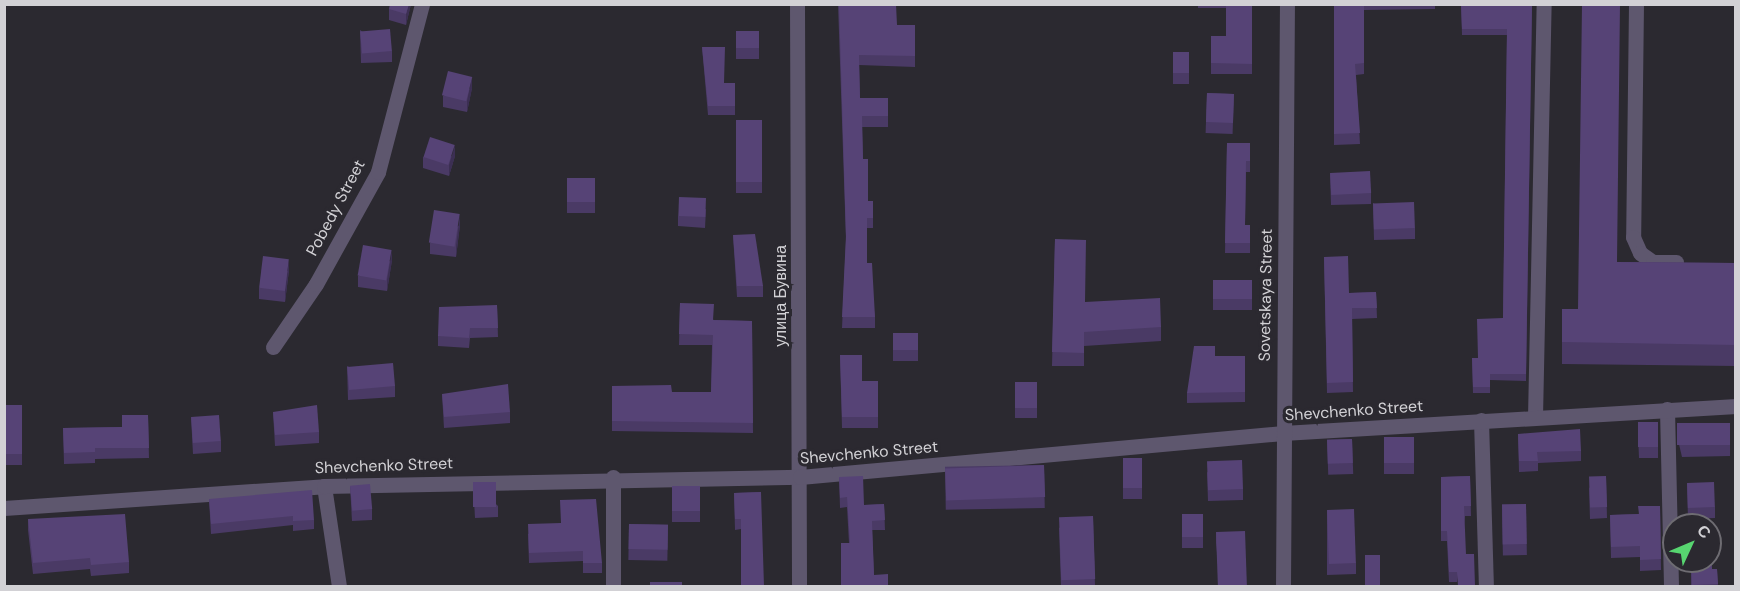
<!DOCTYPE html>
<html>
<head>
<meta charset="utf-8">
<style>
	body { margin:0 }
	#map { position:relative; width:1740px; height:591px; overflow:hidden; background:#2b2930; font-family:"DM Sans",sans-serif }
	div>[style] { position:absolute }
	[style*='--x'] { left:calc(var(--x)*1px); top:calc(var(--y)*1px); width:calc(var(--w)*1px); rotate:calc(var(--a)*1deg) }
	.minor>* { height:15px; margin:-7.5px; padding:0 7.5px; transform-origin:7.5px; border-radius:7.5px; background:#5e576e }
	.wall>* { inset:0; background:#4a3a65; transform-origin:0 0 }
	.shaded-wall>* { inset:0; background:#3c2f53 }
	.building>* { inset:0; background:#564376; transform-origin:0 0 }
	span { translate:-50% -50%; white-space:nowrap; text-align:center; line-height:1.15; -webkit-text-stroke:6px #2b2930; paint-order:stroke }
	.street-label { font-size:16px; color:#d2d1d5 }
	.frame { position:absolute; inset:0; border:6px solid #d2d1d5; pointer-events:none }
	.north { position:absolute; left:1662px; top:513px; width:60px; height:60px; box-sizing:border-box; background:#2b2930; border:2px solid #6e6c72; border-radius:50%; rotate:46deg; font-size:16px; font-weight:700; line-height:24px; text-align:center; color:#d2d1d5 }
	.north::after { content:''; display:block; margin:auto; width:21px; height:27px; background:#57d570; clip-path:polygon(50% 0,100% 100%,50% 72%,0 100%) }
</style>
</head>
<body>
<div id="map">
	<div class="minor">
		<i style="--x:797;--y:4;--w:582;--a:89.8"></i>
		<i style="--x:1636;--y:4;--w:233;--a:90.7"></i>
		<i style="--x:1633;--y:237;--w:17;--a:66"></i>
		<i style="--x:1640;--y:253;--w:16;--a:35"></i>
		<i style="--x:1653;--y:262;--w:23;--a:0"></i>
		<i style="--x:273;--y:347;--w:76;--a:-55.7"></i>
		<i style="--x:316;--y:284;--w:128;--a:-61"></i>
		<i style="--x:378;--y:172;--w:174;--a:-75.3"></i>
		<i style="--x:1667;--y:409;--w:177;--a:88.7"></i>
		<i style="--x:1535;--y:417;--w:413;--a:-88.8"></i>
		<i style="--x:1481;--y:420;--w:166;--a:88.3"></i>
		<i style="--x:324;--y:486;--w:101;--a:81.5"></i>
		<i style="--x:4;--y:508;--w:321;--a:-3.9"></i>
		<i style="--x:324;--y:486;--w:476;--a:-1.1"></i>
		<i style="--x:800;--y:477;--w:485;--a:-5.2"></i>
		<i style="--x:1283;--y:433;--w:454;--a:-3.4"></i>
		<i style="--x:613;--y:586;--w:109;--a:-90"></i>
		<i style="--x:1283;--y:586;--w:582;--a:-89.61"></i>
	</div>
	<div class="wall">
		<i style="clip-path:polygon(411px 4px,406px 25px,389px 20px,389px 9px)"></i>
		<i style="left:463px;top:4px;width:28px;height:2px"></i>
		<i style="clip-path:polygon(838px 4px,897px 25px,915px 25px,915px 67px,859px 65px,860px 98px,888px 98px,888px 127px,862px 127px,863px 159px,868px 201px,873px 201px,873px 228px,867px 228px,867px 263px,875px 317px,875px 328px,842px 328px,846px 240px)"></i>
		<i style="clip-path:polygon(1198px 4px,1252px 4px,1252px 74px,1211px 74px,1211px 36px,1226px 36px,1226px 8px,1198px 8px)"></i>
		<i style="clip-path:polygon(1334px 4px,1435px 4px,1435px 9px,1364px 10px,1364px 74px,1356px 75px,1360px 144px,1334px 145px)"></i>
		<i style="clip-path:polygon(1461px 4px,1532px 4px,1526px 381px,1490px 380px,1490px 393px,1473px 393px,1472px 358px,1478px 358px,1503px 318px,1507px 35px,1462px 35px)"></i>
		<i style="clip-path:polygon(360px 30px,392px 51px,392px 62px,361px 63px)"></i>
		<i style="left:736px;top:31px;width:23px;height:28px"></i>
		<i style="clip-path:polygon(702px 47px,724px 83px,735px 83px,735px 115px,708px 115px)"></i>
		<i style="left:1173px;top:52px;width:16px;height:32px"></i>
		<i style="clip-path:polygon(472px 88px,467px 112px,443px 107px,443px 96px)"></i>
		<i style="left:1207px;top:93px;width:27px;height:40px;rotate:2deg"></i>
		<i style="left:736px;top:120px;width:26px;height:73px"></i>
		<i style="clip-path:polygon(1227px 143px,1250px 143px,1250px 172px,1246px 172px,1245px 225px,1250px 225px,1250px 253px,1225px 253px)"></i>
		<i style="clip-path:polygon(455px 156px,449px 176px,423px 168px,423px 157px)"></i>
		<i style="clip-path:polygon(1330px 173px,1371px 193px,1371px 204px,1331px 205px)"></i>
		<i style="left:567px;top:178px;width:28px;height:35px"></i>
		<i style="clip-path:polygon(1373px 203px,1415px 228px,1415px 239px,1374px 240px)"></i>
		<i style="clip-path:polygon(706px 209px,705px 228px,678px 226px,678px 216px)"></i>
		<i style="clip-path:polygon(460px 225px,456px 257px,430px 254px,430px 243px)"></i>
		<i style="clip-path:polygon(733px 235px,763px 286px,763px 297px,737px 297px)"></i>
		<i style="clip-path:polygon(1055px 239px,1085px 302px,1161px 327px,1161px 341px,1084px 346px,1084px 366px,1052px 366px)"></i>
		<i style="clip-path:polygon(1324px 257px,1349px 293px,1376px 292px,1377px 318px,1352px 319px,1353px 392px,1327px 393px)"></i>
		<i style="clip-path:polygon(392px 260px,387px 291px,358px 287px,358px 276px)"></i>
		<i style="clip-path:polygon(1617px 262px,1736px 263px,1736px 366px,1562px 364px,1562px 309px,1578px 309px)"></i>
		<i style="clip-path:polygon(289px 270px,285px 302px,259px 299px,259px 288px)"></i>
		<i style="left:1213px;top:280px;width:39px;height:30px"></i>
		<i style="clip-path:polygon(680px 303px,714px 320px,752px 321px,753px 433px,612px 431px,612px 386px,672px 392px,711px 392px,712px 345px,679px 345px)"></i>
		<i style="clip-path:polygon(497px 305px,498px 337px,470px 338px,469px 348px,438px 346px,438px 336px)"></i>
		<i style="left:918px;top:333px;width:28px;height:25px;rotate:90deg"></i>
		<i style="clip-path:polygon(840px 355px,862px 381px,878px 381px,878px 428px,842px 428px)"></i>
		<i style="clip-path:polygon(1215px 356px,1245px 356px,1245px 402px,1187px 403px,1187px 393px)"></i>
		<i style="clip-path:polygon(347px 366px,395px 386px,395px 397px,348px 400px)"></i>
		<i style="left:1015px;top:382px;width:22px;height:36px"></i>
		<i style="clip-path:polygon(442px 394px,510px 412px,510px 423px,444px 428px)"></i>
		<i style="left:4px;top:405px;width:18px;height:60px"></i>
		<i style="clip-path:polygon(273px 412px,319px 432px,319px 443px,275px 446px)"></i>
		<i style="clip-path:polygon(148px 415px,149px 458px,95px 459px,95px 463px,64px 464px,63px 428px,122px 427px)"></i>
		<i style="clip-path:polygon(191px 417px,221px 441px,221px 452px,193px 454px)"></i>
		<i style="clip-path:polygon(1658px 422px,1658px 458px,1639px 458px,1638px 434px)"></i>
		<i style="clip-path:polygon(1677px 425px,1730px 445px,1730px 456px,1682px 457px,1677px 436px)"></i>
		<i style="clip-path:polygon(1518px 434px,1581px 451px,1581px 461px,1538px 463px,1538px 471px,1519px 472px)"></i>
		<i style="left:1414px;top:437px;width:37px;height:30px;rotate:90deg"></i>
		<i style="left:1352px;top:439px;width:35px;height:25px;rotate:88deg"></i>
		<i style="left:1123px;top:458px;width:19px;height:41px"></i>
		<i style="left:1044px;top:465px;width:43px;height:99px;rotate:89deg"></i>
		<i style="clip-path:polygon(1207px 472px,1243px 489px,1243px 500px,1208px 501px)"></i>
		<i style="clip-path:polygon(1470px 476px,1471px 516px,1465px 516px,1457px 582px,1449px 582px,1447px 541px,1441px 541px,1441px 477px)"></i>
		<i style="clip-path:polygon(1606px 476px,1607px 518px,1590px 519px,1589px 488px)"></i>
		<i style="clip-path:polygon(839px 477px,864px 505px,884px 504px,885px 530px,872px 530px,874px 575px,841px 586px,849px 543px,847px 507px,840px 508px)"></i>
		<i style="clip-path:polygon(473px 482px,498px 506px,498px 517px,475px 518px)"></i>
		<i style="clip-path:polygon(1687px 483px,1715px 507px,1715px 518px,1688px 519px)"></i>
		<i style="clip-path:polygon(350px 486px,372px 509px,372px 520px,352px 521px)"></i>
		<i style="left:672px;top:486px;width:28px;height:36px"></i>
		<i style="clip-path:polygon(761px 492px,741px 529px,735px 530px,734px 493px)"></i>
		<i style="clip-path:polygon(209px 499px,314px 520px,314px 529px,293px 531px,293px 525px,211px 534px)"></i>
		<i style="left:1526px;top:504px;width:51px;height:24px;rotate:89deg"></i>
		<i style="clip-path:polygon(1660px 506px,1661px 570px,1640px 571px,1640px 557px,1611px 558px,1610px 515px,1638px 514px)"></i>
		<i style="clip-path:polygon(1327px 510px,1356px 563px,1356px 574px,1327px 575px)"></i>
		<i style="left:1203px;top:514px;width:34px;height:21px;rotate:90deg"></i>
		<i style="clip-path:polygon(1093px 516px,1095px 586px,1061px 586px,1059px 528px)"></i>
		<i style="clip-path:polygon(28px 519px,129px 562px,129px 573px,91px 576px,90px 569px,33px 574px,28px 530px)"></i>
		<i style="clip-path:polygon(561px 523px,602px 563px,602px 573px,583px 573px,583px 561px,529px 563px,528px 534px)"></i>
		<i style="left:629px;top:524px;width:39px;height:36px;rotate:1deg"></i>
		<i style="clip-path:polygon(1216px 532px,1247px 586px,1220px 586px,1216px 542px)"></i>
		<i style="clip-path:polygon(1680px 561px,1710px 561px,1712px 569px,1717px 569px,1718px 586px,1691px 586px,1691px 569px,1680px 570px)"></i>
	</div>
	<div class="shaded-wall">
		<i style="clip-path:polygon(409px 4px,411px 4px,406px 25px,406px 14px)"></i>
		<i style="clip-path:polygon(472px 77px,472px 88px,467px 112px,467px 101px)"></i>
		<i style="clip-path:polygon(455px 145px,455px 156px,449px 176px,449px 165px)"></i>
		<i style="clip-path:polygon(460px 214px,460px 225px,456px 257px,456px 246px)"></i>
		<i style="clip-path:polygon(392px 250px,392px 260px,387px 291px,387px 280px)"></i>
		<i style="clip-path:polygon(289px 259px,289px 270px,285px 302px,285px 291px)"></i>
	</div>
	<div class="building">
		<i style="clip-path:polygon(390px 4px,409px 4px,406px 14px,389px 9px)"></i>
		<i style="clip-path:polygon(839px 4px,896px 4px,897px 25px,915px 25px,915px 56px,859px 55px,860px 98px,888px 98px,888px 116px,862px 116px,863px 159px,868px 159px,868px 201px,873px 201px,873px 218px,867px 218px,867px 263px,872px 263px,875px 317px,842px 317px,846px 236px)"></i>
		<i style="clip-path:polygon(1226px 4px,1252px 4px,1252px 64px,1211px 63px,1211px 36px,1226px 36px)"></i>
		<i style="clip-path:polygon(1334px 4px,1364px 4px,1364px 63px,1355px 64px,1360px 133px,1334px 134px)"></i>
		<i style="clip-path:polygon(1461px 4px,1532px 4px,1526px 374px,1490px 374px,1490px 387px,1473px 387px,1472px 358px,1478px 358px,1477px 319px,1503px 318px,1507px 29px,1462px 29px)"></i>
		<i style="clip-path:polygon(1582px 4px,1620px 4px,1617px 262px,1736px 263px,1736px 345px,1562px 342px,1562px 309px,1578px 309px)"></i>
		<i style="left:390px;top:29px;width:22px;height:30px;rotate:85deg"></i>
		<i style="left:736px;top:31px;width:23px;height:17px"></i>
		<i style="clip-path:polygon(702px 47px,725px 47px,724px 83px,735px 83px,735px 106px,708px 106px)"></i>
		<i style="left:1173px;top:52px;width:16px;height:21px"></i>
		<i style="left:448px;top:71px;width:25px;height:25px;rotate:14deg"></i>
		<i style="left:1207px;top:93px;width:27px;height:29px;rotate:2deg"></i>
		<i style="left:736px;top:120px;width:26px;height:62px"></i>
		<i style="left:430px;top:137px;width:26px;height:21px;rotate:18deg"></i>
		<i style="clip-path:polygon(1227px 143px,1250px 143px,1250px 161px,1246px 161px,1245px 225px,1250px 225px,1250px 243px,1225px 243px)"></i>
		<i style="left:1370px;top:171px;width:22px;height:40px;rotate:87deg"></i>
		<i style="left:567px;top:178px;width:28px;height:24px"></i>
		<i style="left:679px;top:197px;width:27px;height:19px;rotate:2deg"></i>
		<i style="left:1414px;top:202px;width:26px;height:41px;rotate:88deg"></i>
		<i style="left:434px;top:210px;width:26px;height:33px;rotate:9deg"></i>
		<i style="clip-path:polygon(755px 234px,763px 286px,737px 286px,733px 235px)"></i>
		<i style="clip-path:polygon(1055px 239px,1086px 240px,1085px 302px,1160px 298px,1161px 327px,1084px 332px,1084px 353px,1052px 352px)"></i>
		<i style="left:363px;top:245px;width:29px;height:31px;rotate:10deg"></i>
		<i style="left:263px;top:256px;width:26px;height:32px;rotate:7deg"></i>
		<i style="clip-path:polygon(1348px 256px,1349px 293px,1376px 292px,1377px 308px,1352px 308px,1353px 382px,1327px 383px,1324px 257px)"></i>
		<i style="left:1213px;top:280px;width:39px;height:19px"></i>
		<i style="clip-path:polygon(680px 303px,714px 304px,713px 320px,752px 321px,753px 423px,612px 421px,612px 386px,671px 385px,672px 392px,711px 392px,713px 335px,679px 334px)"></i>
		<i style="clip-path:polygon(497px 305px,498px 328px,470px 328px,469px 338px,438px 336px,439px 307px)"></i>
		<i style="left:918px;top:333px;width:17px;height:25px;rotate:90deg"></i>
		<i style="clip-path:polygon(1194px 346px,1215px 346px,1215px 356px,1245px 356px,1245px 392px,1187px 393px)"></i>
		<i style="clip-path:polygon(840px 355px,862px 355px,862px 381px,878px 381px,878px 417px,842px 417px)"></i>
		<i style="left:393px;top:363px;width:23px;height:46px;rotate:85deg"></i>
		<i style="left:1015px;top:382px;width:22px;height:26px"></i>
		<i style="clip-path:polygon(508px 384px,510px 412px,444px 417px,442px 394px)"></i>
		<i style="left:4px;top:405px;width:18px;height:49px"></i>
		<i style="clip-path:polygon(317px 405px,319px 432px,275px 435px,273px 412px)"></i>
		<i style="clip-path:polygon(122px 415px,148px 415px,149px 448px,95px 448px,95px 452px,64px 453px,63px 428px,122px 427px)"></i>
		<i style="left:219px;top:415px;width:26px;height:28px;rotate:86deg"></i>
		<i style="left:1658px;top:422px;width:25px;height:20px;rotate:90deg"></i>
		<i style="left:1730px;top:423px;width:22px;height:53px;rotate:90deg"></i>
		<i style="clip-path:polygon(1580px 429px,1581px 451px,1537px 452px,1538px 461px,1519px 461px,1518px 434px)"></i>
		<i style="left:1414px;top:437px;width:26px;height:30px;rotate:90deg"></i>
		<i style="left:1352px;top:439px;width:24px;height:25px;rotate:88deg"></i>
		<i style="left:1123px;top:458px;width:19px;height:30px"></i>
		<i style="left:1242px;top:460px;width:29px;height:35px;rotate:88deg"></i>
		<i style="left:1044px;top:465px;width:32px;height:99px;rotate:88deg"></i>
		<i style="clip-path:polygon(863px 476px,864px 505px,884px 504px,885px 520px,872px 521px,874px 575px,888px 574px,888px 586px,841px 586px,841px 543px,850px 543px,847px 497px,840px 498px,839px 477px)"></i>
		<i style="clip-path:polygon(1470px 476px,1471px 506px,1464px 506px,1466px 554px,1474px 554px,1475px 586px,1458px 586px,1457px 572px,1449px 572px,1447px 531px,1441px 531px,1441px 477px)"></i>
		<i style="left:1606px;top:476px;width:31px;height:17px;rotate:88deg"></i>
		<i style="left:473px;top:482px;width:23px;height:25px"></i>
		<i style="left:1714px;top:482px;width:25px;height:27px;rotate:88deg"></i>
		<i style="left:370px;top:484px;width:25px;height:20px;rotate:85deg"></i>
		<i style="left:672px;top:486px;width:28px;height:25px"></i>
		<i style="clip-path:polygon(312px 490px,314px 520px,293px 521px,293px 516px,211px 524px,209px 499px)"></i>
		<i style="clip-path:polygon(761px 492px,764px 586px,741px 586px,741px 519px,735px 519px,734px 493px)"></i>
		<i style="clip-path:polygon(596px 499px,602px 563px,583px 563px,583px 551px,529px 553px,528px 524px,561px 523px,560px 500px)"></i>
		<i style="left:1526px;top:504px;width:40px;height:24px;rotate:89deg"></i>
		<i style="clip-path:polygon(1638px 506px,1660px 506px,1661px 559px,1640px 560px,1640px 546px,1611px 547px,1610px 515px,1639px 514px)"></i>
		<i style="left:1354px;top:509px;width:54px;height:27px;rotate:88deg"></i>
		<i style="clip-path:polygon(125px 514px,129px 562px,91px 565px,90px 558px,33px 563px,28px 519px)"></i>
		<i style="left:1203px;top:514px;width:23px;height:21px;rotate:90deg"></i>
		<i style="left:1093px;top:516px;width:63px;height:34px;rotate:88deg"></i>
		<i style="left:629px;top:524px;width:39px;height:25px;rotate:1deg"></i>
		<i style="left:1245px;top:531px;width:55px;height:29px;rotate:88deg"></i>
		<i style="clip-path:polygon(1710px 543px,1711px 543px,1712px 569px,1717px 569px,1718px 584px,1692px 585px,1691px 561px,1710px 561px)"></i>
		<i style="left:1365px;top:555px;width:15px;height:31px"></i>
		<i style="left:650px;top:582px;width:32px;height:4px"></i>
	</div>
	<div class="street-label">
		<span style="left:336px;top:208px;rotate:-62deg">Pobedy Street</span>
		<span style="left:1266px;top:295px;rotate:-89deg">Sovetskaya Street</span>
		<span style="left:781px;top:296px;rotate:-90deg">улица Бувина</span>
		<span style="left:1354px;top:411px;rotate:-4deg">Shevchenko Street</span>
		<span style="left:869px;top:453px;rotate:-5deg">Shevchenko Street</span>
		<span style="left:384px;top:466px;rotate:-2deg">Shevchenko Street</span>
	</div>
	<div class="frame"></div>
	<div class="north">С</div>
</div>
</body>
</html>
